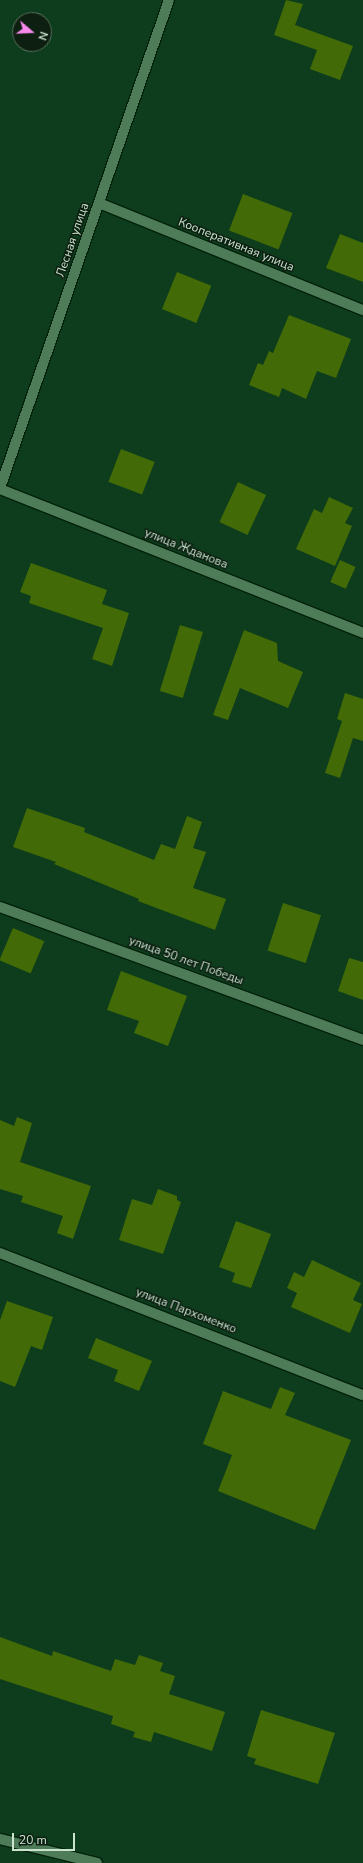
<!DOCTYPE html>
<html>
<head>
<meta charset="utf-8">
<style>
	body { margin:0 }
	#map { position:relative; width:363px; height:1863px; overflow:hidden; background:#0d3d1d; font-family:"Nunito Sans",sans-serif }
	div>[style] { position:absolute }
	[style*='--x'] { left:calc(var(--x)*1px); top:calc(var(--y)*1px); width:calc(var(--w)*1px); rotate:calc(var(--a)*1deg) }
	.building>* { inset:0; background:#426a06; transform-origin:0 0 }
	.roads { filter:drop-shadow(1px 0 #00210a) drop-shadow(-1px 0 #00210a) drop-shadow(0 1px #00210a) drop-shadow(0 -1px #00210a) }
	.minor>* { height:10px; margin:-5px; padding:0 5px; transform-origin:5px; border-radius:5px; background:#4e7c59 }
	span { translate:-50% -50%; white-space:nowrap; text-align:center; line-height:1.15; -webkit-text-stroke:3px #0c1f11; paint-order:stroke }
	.street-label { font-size:12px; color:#cbe4d0 }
	.north { position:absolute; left:12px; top:12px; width:40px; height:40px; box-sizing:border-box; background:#0c1f11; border:1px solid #586e5d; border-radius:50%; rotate:109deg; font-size:11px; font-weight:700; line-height:16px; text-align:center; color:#cbe4d0 }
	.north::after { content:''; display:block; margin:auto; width:14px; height:18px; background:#f788ec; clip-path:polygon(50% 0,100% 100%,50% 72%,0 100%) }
	.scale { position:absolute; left:12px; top:1833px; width:63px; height:18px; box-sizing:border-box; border:2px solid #cbe4d0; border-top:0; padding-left:5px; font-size:12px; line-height:14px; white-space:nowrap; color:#cbe4d0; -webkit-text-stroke:3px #0c1f11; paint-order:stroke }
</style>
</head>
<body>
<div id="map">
	<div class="building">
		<i style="clip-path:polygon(286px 0,303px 4px,295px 25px,353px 46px,340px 80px,310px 69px,317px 50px,274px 35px)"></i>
		<i style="left:243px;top:194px;width:53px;height:39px;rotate:21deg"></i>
		<i style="clip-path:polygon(340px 234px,363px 243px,363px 282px,326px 268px)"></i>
		<i style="left:177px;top:272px;width:37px;height:40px;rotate:22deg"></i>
		<i style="clip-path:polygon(289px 315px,351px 339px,336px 378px,317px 371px,306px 399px,282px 388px,279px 397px,249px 385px,258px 363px,263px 365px,269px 351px,273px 353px)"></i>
		<i style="left:121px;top:449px;width:36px;height:35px;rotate:21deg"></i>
		<i style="left:238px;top:482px;width:31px;height:44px;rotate:25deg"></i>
		<i style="clip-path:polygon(329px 497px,353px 508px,345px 523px,352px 526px,335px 566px,296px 549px,314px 509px,322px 513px)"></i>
		<i style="left:340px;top:560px;width:17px;height:24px;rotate:24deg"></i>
		<i style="clip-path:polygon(31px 563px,107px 590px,102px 604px,129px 613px,112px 666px,92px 659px,103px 628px,29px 603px,31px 596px,20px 592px)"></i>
		<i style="left:180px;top:625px;width:24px;height:69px;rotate:17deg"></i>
		<i style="clip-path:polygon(244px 630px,277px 643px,278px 661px,303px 672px,288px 708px,240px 688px,228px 720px,213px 715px)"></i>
		<i style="clip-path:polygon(345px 693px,363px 699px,363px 741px,353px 738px,340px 778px,325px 773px,342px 721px,337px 719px)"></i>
		<i style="clip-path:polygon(27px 808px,85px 828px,84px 832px,154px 860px,161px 844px,175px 849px,187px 816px,202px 822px,193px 848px,206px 852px,193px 888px,226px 899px,215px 930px,138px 901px,139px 899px,54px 864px,56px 862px,13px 847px)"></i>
		<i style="left:283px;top:903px;width:40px;height:50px;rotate:18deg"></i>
		<i style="left:13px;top:928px;width:34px;height:35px;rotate:23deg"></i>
		<i style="clip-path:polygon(349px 958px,363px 962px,363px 1000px,338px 991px)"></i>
		<i style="clip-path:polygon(121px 971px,187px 996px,168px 1046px,134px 1033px,139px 1021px,107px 1010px)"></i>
		<i style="clip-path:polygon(17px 1117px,32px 1123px,20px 1162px,91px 1186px,73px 1239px,57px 1233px,63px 1216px,21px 1202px,23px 1196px,0 1189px,0 1120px,14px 1126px)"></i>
		<i style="clip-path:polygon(158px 1189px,177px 1196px,177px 1200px,181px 1202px,163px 1254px,119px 1240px,132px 1199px,152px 1205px)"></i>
		<i style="clip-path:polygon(236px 1221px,271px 1234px,251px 1288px,232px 1282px,235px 1273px,219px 1267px)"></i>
		<i style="clip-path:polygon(312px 1260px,361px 1283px,353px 1300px,362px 1304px,350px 1333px,291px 1307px,297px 1293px,287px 1288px,294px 1272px,304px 1277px)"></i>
		<i style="clip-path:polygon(7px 1301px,53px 1317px,42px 1350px,31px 1346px,15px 1387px,0 1381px,0 1320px)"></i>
		<i style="clip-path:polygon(96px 1338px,152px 1361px,139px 1391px,114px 1381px,118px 1370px,88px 1358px)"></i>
		<i style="clip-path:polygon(280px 1387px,295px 1393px,285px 1415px,351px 1440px,315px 1530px,218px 1491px,232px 1455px,203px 1444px,223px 1391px,271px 1409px)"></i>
		<i style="clip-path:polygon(0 1637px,52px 1656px,53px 1651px,111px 1671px,115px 1659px,135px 1665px,139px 1655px,163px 1663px,160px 1671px,175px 1676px,169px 1694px,225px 1712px,212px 1751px,154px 1732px,151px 1742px,133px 1737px,135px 1732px,111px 1724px,113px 1716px,0 1679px)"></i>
		<i style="clip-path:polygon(261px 1710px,335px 1733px,318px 1784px,254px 1764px,256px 1759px,247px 1756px)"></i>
	</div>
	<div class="roads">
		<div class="minor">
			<i style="--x:99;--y:203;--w:285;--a:22.1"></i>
			<i style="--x:0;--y:488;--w:516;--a:-70.9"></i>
			<i style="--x:0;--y:489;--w:391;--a:21.6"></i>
			<i style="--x:0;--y:907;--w:387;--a:20.1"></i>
			<i style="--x:0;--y:1253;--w:390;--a:21.4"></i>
			<i style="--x:0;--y:1839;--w:100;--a:13.9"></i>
		</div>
	</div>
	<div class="street-label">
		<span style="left:73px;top:240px;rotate:-71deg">Лесная улица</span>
		<span style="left:236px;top:245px;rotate:22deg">Кооперативная улица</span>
		<span style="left:186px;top:549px;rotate:22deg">улица Жданова</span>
		<span style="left:186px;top:961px;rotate:20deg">улица 50 лет Победы</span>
		<span style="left:186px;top:1311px;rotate:21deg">улица Пархоменко</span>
	</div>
	<div class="north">N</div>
	<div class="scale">20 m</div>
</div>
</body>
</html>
